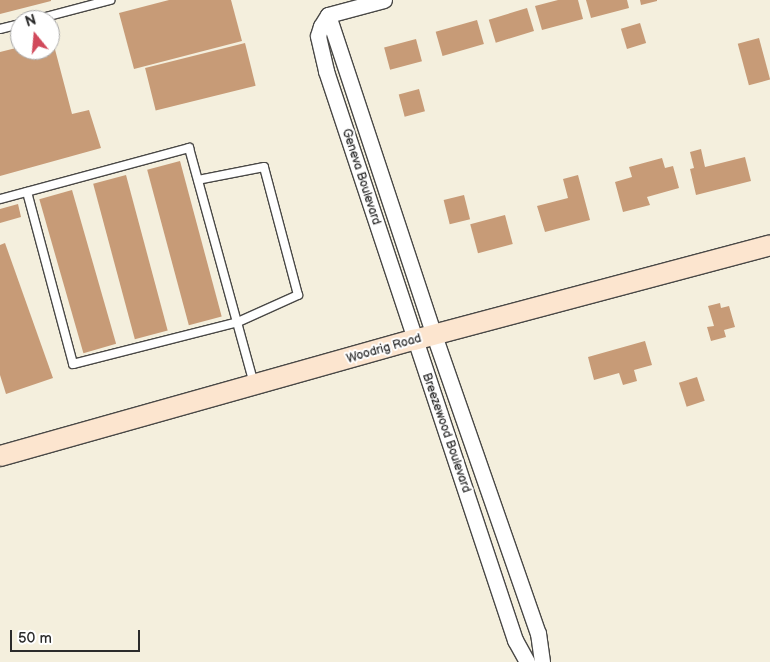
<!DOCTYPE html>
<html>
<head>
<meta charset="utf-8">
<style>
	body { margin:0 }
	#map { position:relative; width:770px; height:662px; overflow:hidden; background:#f4efdd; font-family:"Balsamiq Sans",sans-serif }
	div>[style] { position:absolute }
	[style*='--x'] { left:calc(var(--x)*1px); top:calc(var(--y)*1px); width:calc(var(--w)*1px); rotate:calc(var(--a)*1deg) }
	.building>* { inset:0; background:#c79b77; transform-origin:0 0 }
	.roads { filter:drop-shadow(1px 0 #494846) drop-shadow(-1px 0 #494846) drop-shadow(0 1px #494846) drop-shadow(0 -1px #494846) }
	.lane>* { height:8px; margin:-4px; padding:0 4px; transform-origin:4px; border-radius:4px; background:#fff }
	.street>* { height:15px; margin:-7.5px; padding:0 7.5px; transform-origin:7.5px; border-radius:7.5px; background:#fff }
	.secondary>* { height:20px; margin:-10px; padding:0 10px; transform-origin:10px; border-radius:10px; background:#fce5cf }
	span { translate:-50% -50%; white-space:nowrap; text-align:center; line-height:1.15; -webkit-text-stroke:4px #fff; paint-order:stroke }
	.street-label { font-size:12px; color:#2b2b2b }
	.north { position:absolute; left:10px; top:10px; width:50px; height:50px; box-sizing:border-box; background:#fff; border:1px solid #aaa; border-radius:50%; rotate:343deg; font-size:14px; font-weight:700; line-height:20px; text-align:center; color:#2b2b2b }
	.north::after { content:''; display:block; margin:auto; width:18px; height:22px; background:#d1495b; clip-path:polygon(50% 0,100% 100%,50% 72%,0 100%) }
	.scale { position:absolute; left:10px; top:630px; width:130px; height:22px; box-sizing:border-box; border:2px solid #2b2b2b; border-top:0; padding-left:6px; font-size:15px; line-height:18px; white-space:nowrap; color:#2b2b2b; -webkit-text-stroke:4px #fff; paint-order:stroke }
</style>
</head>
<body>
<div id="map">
	<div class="building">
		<i style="clip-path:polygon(0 0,51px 0,51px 1px,0 14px)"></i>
		<i style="clip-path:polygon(169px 0,231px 0,242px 41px,134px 69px,119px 13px)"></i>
		<i style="clip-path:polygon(558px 0,578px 0,583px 19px,542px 30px,535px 6px)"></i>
		<i style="clip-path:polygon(586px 0,627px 0,629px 8px,591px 18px)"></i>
		<i style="clip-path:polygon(640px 0,657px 0,657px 1px,641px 5px)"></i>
		<i style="left:527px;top:8px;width:24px;height:40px;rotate:73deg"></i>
		<i style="left:477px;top:20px;width:25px;height:43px;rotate:74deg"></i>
		<i style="left:640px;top:23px;width:21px;height:20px;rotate:73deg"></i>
		<i style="clip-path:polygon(52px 38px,72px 114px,89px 110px,101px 148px,0 176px,0 52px,20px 47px,20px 50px,50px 50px,50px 39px)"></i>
		<i style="left:759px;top:38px;width:43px;height:22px;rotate:75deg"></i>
		<i style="left:416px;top:39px;width:23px;height:33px;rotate:75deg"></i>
		<i style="left:245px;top:43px;width:44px;height:103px;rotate:76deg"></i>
		<i style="left:419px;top:89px;width:23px;height:21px;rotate:75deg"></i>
		<i style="clip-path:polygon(701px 149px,705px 167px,745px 157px,751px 181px,696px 195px,690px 169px,694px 168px,690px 152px)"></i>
		<i style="clip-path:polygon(662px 158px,665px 168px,673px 166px,679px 188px,647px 197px,650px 205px,623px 212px,615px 182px,632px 177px,629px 167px)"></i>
		<i style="left:180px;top:161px;width:161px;height:34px;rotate:75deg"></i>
		<i style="left:126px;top:175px;width:161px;height:34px;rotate:75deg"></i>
		<i style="clip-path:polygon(578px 175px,590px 220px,545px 232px,537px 206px,568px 198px,563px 179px)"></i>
		<i style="left:72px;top:190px;width:160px;height:34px;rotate:74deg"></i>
		<i style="left:464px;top:195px;width:25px;height:21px;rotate:76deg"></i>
		<i style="clip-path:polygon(18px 204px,21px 217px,0 223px,0 209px)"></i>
		<i style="left:505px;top:215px;width:30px;height:36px;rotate:75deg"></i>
		<i style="clip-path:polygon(5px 243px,53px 378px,6px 394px,0 375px,0 245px)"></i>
		<i style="clip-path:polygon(720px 303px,721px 308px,729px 306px,735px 327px,724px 330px,726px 337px,711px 341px,707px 327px,714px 326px,708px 306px)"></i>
		<i style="clip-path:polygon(645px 341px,652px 365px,634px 370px,637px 381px,623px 385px,619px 373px,594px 380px,588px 357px)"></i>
		<i style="left:697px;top:377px;width:25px;height:19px;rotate:72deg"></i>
	</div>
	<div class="roads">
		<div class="lane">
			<i style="--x:34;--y:20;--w:79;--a:-14.7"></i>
			<i style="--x:0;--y:29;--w:21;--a:-14"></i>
			<i style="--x:27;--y:192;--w:178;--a:75"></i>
			<i style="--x:73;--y:364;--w:170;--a:-14.3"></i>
			<i style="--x:238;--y:322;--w:66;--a:-24.2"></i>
			<i style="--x:298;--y:295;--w:132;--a:-104.9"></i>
			<i style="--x:264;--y:167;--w:67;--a:168.9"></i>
			<i style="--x:0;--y:199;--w:196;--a:-15.1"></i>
			<i style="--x:189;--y:148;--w:245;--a:74.6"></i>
		</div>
		<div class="street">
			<i style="--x:328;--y:15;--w:13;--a:122"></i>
			<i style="--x:321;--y:26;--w:10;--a:107"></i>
			<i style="--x:318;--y:36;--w:36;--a:77"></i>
			<i style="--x:326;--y:71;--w:600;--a:71.63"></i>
			<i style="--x:515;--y:640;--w:25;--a:61"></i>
			<i style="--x:328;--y:15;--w:337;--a:71.7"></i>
			<i style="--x:434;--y:335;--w:316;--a:70.8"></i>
			<i style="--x:538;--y:633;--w:29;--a:82"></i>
			<i style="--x:328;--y:15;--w:58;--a:-15"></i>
		</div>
		<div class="secondary">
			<i style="--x:0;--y:456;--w:430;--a:-15.7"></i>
			<i style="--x:414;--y:340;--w:368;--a:-14.9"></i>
		</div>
	</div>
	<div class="street-label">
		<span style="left:361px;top:177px;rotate:72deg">Geneva Boulevard</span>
		<span style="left:384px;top:349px;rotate:-16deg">Woodrig Road</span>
		<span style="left:446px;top:433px;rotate:71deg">Breezewood Boulevard</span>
	</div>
	<div class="north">N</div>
	<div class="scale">50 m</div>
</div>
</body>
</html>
